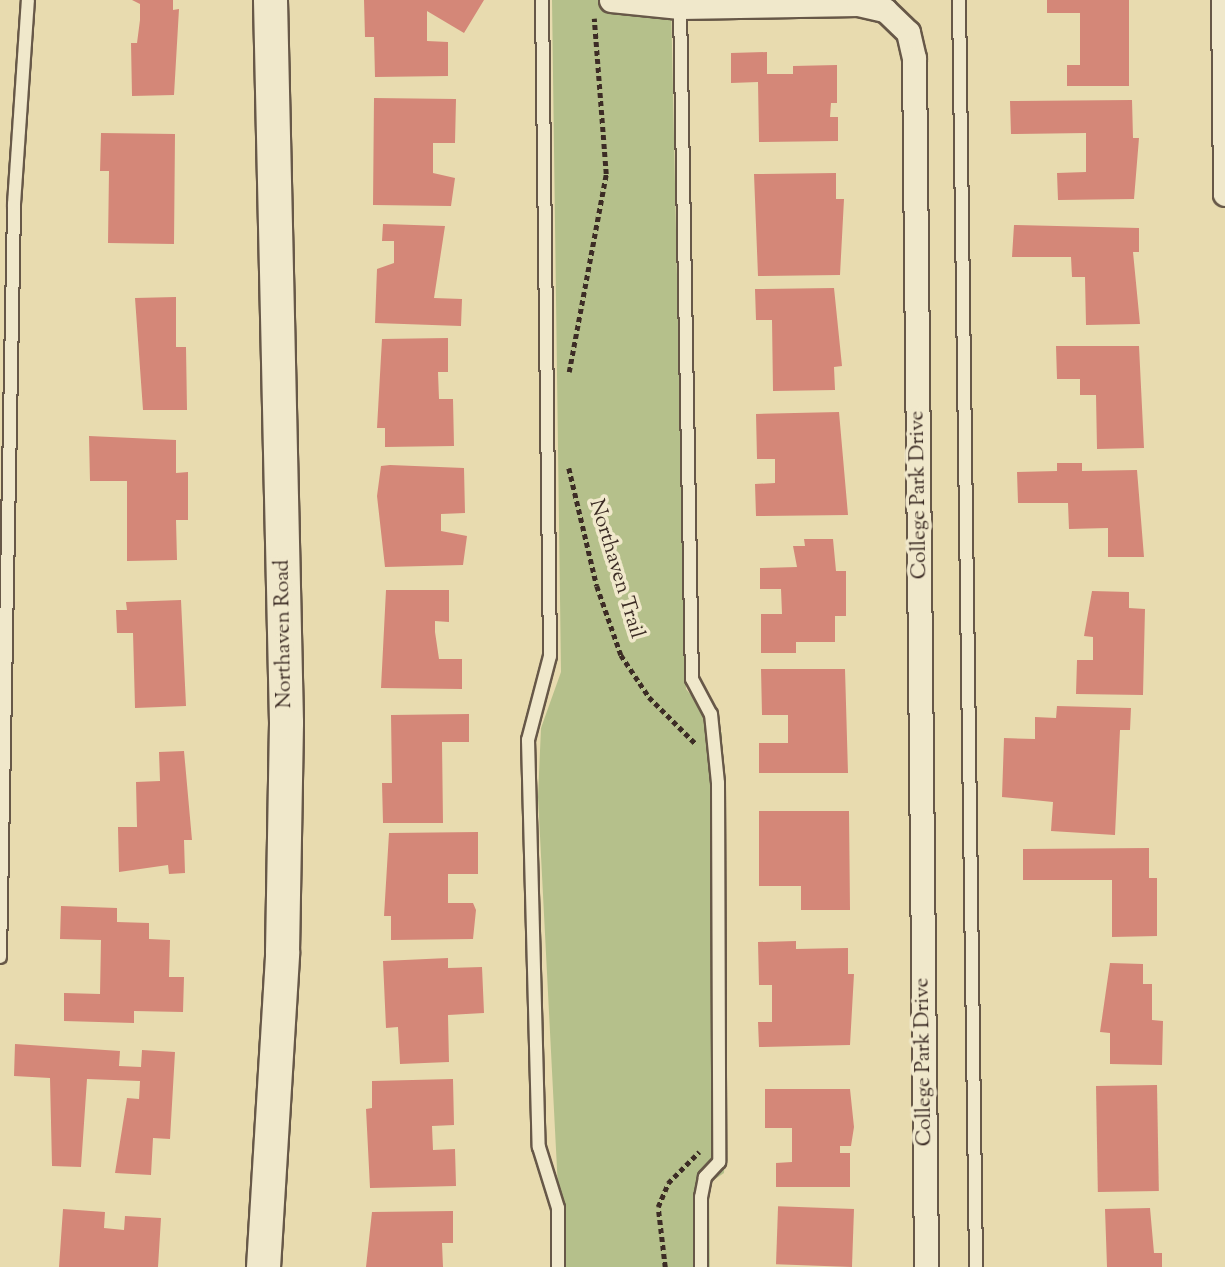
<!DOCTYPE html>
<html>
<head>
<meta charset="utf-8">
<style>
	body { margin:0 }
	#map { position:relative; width:1225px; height:1267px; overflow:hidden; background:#e8dbaf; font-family:"Sorts Mill Goudy",serif }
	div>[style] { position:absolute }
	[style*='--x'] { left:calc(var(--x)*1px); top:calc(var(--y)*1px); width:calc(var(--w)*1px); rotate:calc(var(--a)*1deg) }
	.green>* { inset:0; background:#b5c08b }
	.building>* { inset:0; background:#d48778; transform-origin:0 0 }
	.path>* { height:4.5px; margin-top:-2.25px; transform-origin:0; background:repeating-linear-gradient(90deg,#3c2c25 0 5px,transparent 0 8.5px) }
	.roads { filter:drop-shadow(2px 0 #675848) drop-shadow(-2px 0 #675848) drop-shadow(0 2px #675848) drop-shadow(0 -2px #675848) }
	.lane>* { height:12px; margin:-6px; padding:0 6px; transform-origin:6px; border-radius:6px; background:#f0e8cb }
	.street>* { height:23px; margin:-11.5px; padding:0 11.5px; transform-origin:11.5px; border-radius:11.5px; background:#f0e8cb }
	.secondary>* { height:33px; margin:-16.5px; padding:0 16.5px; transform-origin:16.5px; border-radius:16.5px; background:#f0e8cb }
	span { translate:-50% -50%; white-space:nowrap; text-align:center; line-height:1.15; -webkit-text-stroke:7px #f0e8cb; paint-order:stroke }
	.street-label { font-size:21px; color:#3c2c25 }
</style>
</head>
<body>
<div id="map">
	<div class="green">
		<i style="clip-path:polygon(552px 0,671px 0,686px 689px,722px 733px,726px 1135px,724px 1173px,709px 1183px,710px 1267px,562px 1267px,538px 797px,541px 728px,561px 672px)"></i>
	</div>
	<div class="building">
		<i style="clip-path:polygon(132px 0,173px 0,173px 10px,179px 9px,174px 95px,132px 96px,131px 43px,137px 43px,140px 20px,140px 4px)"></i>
		<i style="clip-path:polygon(364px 0,484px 0,464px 33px,427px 11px,427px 41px,448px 42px,448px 76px,375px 77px,374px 37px,365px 37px)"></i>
		<i style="clip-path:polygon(1047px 0,1129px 0,1129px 86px,1067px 86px,1067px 65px,1080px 65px,1080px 13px,1047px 13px)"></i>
		<i style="clip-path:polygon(767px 52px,767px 74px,793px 74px,793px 66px,837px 65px,837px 103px,831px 103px,830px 117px,838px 117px,838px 141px,759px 142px,758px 82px,731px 83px,731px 53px)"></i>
		<i style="clip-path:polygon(374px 98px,456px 99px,455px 143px,433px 143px,433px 173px,455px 178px,451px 206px,373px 205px)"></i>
		<i style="clip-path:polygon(1132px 100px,1133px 138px,1139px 138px,1134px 199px,1058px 200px,1057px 173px,1086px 172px,1086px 133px,1011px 134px,1010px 101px)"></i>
		<i style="clip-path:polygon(101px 133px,175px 134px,174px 244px,108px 243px,109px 171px,100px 171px)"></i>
		<i style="clip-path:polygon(836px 173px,836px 199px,844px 199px,840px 275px,758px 276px,754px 174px)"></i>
		<i style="clip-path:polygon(383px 224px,445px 226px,434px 298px,462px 299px,461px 326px,375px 323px,377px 269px,394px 263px,394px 241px,382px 241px)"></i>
		<i style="clip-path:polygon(1014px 225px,1139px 228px,1139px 252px,1133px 252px,1140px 324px,1086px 325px,1085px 277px,1072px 277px,1071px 257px,1012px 257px)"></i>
		<i style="clip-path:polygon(834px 288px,842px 366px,834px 367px,835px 390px,773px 391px,772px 320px,756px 320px,755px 289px)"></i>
		<i style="clip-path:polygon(176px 297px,176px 347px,186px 347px,187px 410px,143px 410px,135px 298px)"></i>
		<i style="clip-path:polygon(448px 338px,448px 372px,438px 372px,439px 399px,453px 399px,454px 446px,385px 447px,385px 428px,377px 428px,382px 339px)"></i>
		<i style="clip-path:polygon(1056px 346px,1139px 346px,1144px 448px,1097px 449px,1096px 395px,1080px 395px,1080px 379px,1057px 379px)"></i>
		<i style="clip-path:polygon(839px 412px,848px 515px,756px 516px,755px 484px,775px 483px,775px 459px,757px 459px,756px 414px)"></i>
		<i style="clip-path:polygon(89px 436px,176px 440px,176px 473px,188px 472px,188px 520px,176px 520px,177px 560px,127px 561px,127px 481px,90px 481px)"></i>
		<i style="clip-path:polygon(1057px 463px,1082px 463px,1082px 471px,1137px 470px,1144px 557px,1108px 557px,1108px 528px,1069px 529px,1068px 503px,1018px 503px,1017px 472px,1057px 471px)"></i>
		<i style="clip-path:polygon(390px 465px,464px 468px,465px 513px,441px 514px,441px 531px,467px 536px,463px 565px,385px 567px,377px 496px,381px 466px)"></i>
		<i style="clip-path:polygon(804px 539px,833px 539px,836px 571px,846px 571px,846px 616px,835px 616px,835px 642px,796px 642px,796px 653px,761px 653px,761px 614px,782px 614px,781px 589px,760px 589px,760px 568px,797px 567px,793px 546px,805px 546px)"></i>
		<i style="clip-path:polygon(386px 590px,449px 590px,449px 622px,435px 621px,435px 632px,439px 659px,462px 659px,462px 689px,381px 688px)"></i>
		<i style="clip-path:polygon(1092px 591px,1129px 592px,1129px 608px,1145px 609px,1143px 695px,1076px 694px,1077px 660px,1093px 660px,1093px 637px,1084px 636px)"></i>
		<i style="clip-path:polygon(181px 600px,186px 706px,135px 708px,133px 633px,117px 633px,116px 610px,127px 610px,126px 602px)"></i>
		<i style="clip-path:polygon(761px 669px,845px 669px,848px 773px,759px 773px,759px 743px,788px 743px,788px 715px,762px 715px)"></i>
		<i style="clip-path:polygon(1057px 706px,1131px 708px,1130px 730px,1120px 730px,1115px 835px,1051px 831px,1053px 802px,1002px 797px,1004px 738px,1035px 739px,1035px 717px,1056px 718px)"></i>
		<i style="clip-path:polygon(469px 714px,469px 742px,442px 742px,443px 823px,383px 823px,382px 783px,392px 783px,391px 715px)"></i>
		<i style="clip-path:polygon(184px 751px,192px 840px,184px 840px,185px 873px,169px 874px,168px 865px,119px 872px,118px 827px,137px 827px,136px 782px,160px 781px,159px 752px)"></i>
		<i style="clip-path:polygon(759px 811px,849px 811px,850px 910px,801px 910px,801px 886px,759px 886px)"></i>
		<i style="clip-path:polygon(478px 832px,478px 874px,448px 874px,448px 903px,473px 903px,476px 910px,473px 939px,391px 940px,391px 916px,384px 916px,389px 833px)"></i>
		<i style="clip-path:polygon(1149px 848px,1149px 878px,1157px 878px,1157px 936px,1112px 937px,1112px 880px,1023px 880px,1023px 849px)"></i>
		<i style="clip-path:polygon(61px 906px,117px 908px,117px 922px,149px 923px,149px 939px,170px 940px,169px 977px,184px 977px,183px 1012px,134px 1011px,134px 1023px,64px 1021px,64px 993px,100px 994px,101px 940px,60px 939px)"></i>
		<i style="clip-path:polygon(796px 941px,796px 949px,848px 948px,848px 974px,854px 974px,850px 1045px,759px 1047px,758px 1022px,772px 1022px,772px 985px,759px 985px,758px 942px)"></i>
		<i style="clip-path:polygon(448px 958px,448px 968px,482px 967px,484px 1013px,448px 1015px,449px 1062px,400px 1064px,398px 1027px,386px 1028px,383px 961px)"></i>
		<i style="clip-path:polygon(1110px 963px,1143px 964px,1143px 984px,1152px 984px,1152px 1020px,1163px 1021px,1162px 1065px,1110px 1064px,1110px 1033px,1100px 1032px)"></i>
		<i style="clip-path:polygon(15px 1044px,120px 1051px,119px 1066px,141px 1067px,142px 1050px,175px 1052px,170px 1139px,153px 1138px,151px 1175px,115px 1173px,127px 1098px,139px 1099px,140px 1081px,87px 1079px,81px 1167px,52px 1166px,50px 1078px,14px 1076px)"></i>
		<i style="clip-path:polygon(453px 1079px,454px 1125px,432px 1126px,433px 1150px,455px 1149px,456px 1186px,370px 1188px,366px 1109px,372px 1108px,372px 1081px)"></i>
		<i style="left:1157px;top:1085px;width:106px;height:61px;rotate:89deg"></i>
		<i style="clip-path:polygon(765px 1089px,850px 1089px,854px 1127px,851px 1146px,840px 1146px,840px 1153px,850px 1153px,850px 1187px,776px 1187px,776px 1163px,792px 1162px,792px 1128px,765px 1128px)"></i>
		<i style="clip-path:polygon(1150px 1208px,1154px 1253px,1162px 1253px,1162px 1267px,1107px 1267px,1105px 1209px)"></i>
		<i style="clip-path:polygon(63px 1209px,105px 1212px,104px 1228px,124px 1230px,125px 1216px,161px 1218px,158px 1267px,59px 1267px)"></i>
		<i style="left:854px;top:1209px;width:58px;height:76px;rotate:92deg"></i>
		<i style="clip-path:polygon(453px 1211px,453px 1243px,442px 1243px,443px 1267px,366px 1267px,372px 1212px)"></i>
	</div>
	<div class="path">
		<i style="--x:569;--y:372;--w:201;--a:-79.4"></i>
		<i style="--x:606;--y:174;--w:156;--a:-94.4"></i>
		<i style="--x:569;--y:468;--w:121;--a:76.7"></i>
		<i style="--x:597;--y:586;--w:73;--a:70.8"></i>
		<i style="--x:621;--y:655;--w:50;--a:56.3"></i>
		<i style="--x:649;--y:697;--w:65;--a:45"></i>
		<i style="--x:665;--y:1267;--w:60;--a:-96.7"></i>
		<i style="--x:658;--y:1207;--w:26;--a:-67"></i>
		<i style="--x:668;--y:1183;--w:44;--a:-45"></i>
	</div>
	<div class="roads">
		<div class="lane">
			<i style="--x:542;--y:0;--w:656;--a:89.3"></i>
			<i style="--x:550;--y:656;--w:87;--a:104.7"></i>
			<i style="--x:528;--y:740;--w:407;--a:88.5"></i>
			<i style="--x:539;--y:1147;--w:64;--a:72.7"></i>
			<i style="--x:558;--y:1208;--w:59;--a:90"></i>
			<i style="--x:959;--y:0;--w:1267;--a:89.23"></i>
			<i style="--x:680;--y:7;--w:672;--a:88.98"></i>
			<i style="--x:692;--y:679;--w:40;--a:62"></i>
			<i style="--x:711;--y:714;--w:69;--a:84.2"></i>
			<i style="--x:718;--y:783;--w:379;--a:89.8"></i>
			<i style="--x:719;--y:1162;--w:21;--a:133"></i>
			<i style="--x:705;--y:1177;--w:20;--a:101"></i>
			<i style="--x:701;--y:1197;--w:70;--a:90"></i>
			<i style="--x:0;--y:957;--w:753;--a:-88.93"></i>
			<i style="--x:14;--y:204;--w:204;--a:-86.1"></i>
		</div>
		<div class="street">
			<i style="--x:611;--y:0;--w:69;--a:5.8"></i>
			<i style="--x:680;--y:7;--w:178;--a:-1"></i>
			<i style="--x:858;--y:4;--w:28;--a:13"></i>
			<i style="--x:885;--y:10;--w:32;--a:44"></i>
			<i style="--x:908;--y:32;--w:27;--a:77"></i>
			<i style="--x:914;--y:58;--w:1209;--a:89.43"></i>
			<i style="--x:1223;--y:0;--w:194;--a:89.4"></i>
		</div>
		<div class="secondary">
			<i style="--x:263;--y:1267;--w:316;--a:-86.5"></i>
			<i style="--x:282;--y:952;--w:230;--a:-89"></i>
			<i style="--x:286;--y:722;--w:722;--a:-91.27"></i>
		</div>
	</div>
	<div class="street-label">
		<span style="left:919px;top:495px;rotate:-91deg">College Park Drive</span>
		<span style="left:616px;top:569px;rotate:73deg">Northaven Trail</span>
		<span style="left:284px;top:634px;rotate:-91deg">Northaven Road</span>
		<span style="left:924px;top:1062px;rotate:-91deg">College Park Drive</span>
	</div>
</div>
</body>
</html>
